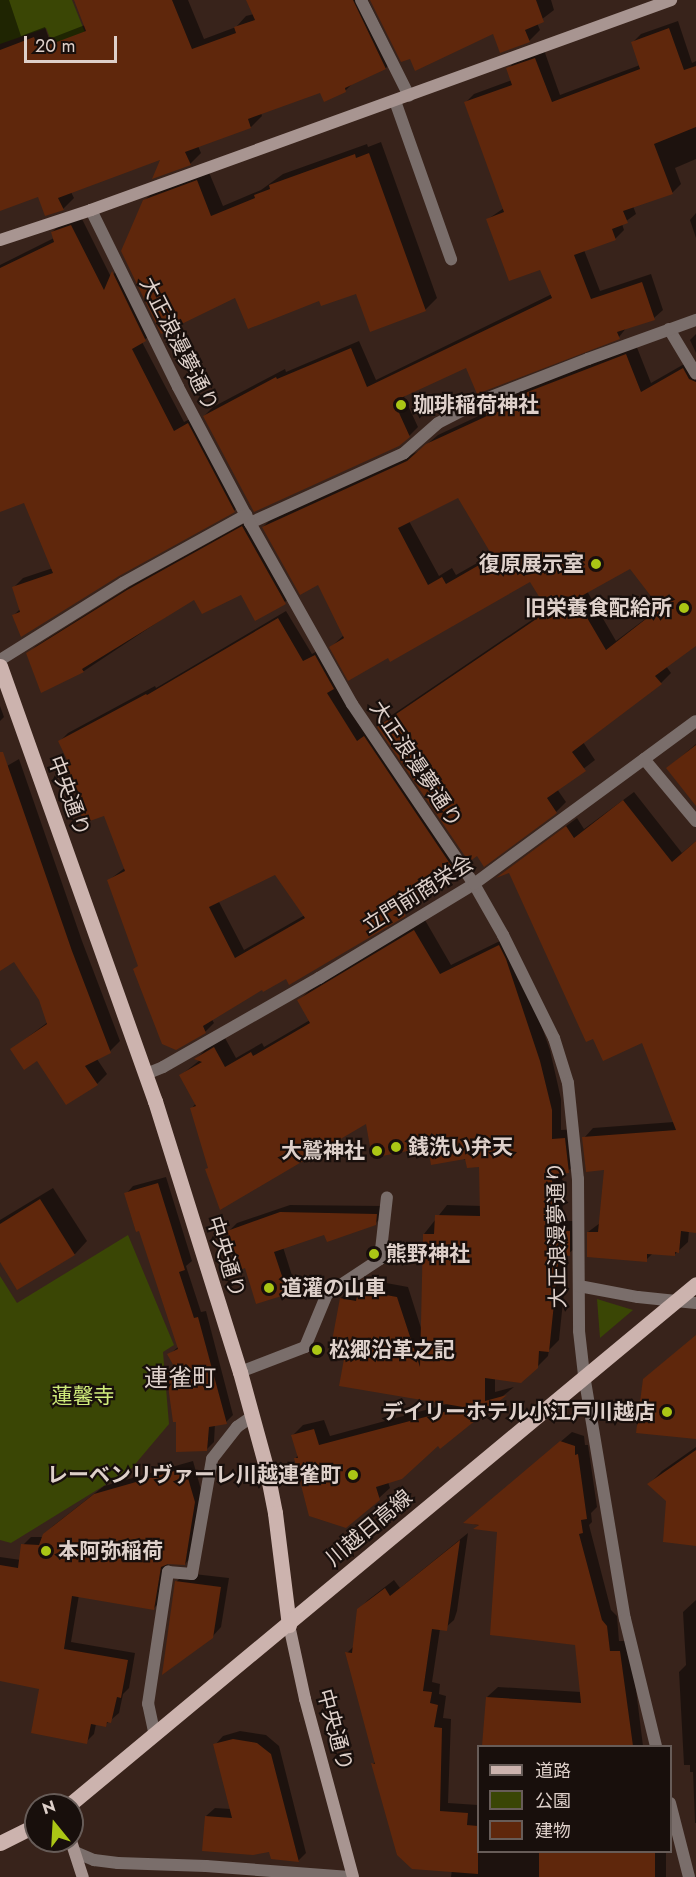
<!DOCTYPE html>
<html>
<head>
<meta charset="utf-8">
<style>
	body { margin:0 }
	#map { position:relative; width:696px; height:1877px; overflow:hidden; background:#38231b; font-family:Jost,"Noto Sans JP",sans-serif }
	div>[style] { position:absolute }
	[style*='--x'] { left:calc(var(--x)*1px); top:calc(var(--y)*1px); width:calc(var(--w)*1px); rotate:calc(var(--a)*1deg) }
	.green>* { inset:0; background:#3a4605 }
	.shadow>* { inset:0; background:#0007; transform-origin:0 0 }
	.building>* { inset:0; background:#5f270c; transform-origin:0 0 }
	.lane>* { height:12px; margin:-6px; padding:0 6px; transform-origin:6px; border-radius:6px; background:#7a6e6b }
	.street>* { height:12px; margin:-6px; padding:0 6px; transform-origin:6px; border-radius:6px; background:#7a6e6b }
	.secondary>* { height:12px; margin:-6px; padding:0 6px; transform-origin:6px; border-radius:6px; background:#a89591 }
	.primary>* { height:15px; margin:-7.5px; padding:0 7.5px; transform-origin:7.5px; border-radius:7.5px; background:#ccb3ae }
	.dots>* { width:16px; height:16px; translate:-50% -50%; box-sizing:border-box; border:3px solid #180f0c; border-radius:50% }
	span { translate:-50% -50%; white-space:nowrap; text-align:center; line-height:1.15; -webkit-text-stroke:4.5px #180f0c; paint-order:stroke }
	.street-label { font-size:21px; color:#ded0ca }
	.poi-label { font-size:21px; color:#ded0ca; font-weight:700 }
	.left { translate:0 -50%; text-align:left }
	.right { translate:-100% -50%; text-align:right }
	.park-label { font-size:21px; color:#d0ec7b }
	.quarter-label { font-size:24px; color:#ded0ca }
	.legend { position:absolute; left:477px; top:1745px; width:195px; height:108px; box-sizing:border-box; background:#180f0c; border:2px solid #675c58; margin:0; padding:8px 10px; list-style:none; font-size:18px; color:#ded0ca }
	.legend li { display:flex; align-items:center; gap:12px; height:30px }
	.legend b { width:30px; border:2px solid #675c58 }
	.north { position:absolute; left:24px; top:1793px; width:60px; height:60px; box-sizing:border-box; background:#180f0c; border:2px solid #675c58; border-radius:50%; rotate:342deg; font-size:16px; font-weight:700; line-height:24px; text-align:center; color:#ded0ca }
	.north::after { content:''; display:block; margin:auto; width:21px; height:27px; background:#abc615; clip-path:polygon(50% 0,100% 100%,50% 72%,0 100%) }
	.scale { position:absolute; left:24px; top:36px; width:93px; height:27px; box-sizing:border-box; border:3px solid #ded0ca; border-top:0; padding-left:8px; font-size:18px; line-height:21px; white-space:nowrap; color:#ded0ca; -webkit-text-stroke:4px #180f0c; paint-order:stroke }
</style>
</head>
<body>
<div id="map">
	<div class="green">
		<i style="clip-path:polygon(0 0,72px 0,106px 85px,74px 98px,46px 28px,0 44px)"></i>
		<i style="clip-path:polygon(128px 1235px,174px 1345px,163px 1352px,169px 1424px,131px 1469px,11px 1543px,0 1540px,0 1276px,17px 1303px)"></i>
		<i style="clip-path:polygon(597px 1299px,633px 1310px,600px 1338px)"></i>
	</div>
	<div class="shadow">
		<i style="clip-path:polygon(0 0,9px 0,21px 36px,45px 27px,49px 39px,85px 25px,76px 0,188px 0,204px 39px,236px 27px,246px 16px,254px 14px,247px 0,368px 0,396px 57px,386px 68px,354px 82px,346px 90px,321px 91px,261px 113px,262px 116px,251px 127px,198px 146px,201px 153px,190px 164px,163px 157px,71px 192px,74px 198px,63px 209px,39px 195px,0 208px)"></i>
		<i style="clip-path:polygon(372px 0,551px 0,554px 10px,537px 23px,540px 30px,529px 41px,493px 32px,410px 57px)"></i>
		<i style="clip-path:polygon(678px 21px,692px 63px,696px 61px,696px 159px,675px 168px,681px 184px,672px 193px,633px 206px,636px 214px,622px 224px,624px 230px,615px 239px,584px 250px,600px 291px,651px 274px,663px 310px,654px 318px,627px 327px,619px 337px,466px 366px,408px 393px,404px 397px,418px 427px,409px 436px,204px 416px,213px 407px,285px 369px,286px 372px,359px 341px,376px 380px,552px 294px,541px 268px,488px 219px,504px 208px,465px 103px,474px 94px,512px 80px,508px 69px,516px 60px,544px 50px,560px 95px,640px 65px,632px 43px,641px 34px)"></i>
		<i style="clip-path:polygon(381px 142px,437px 298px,425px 310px,357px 292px,320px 299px,235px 296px,144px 201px,156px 189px,208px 170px,223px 206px,261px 190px,283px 174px,367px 144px,368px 147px)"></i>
		<i style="clip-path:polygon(696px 213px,696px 238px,690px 220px)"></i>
		<i style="clip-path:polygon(81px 217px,111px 277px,122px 264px,155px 331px,142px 342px,184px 422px,198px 415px,243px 501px,234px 511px,14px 615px,21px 608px,13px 588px,23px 578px,53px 568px,25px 502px,0 510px,0 265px,54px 238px,52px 232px,62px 223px)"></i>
		<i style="clip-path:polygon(696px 334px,696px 353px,690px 340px)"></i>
		<i style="clip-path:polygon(evenodd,636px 345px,651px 383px,693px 359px,696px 363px,696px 644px,666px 666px,671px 673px,661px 683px,583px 742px,595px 760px,557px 789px,566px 802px,556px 812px,379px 727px,389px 717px,548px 609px,530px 580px,389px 656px,331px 647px,344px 635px,319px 583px,263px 527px,273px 517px,419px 451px,438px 435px,487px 412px,486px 409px,496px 399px,636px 345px,459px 496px,493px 554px,456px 575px,452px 568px,439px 576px,409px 521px,459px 496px,636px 345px,631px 567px,661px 607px,616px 641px,587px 591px,631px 567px)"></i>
		<i style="clip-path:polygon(250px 520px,292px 595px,285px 602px,242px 593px,194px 598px,84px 671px,42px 691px,28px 654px,36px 646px,136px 583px)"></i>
		<i style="clip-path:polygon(evenodd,286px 611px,312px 654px,324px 647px,342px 679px,463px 862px,411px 901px,414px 906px,405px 914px,290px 983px,287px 977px,262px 987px,211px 1018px,214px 1023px,206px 1031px,176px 1049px,139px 965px,109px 880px,126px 867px,105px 814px,80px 798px,71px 764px,60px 741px,68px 733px,155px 686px,156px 688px,286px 611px,276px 873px,305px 915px,244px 950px,218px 900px,276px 873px)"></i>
		<i style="clip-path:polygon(0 706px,4px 717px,0 721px)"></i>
		<i style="clip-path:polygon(696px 744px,696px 793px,668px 768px)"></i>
		<i style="clip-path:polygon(19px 759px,82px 941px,120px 1041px,110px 1051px,97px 1059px,107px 1074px,97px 1084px,12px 1049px,48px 1022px,40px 999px,14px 960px,0 969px,0 770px)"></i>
		<i style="clip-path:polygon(634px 792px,682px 853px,696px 841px,696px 1231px,689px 1231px,688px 1242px,674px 1255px,653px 1253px,646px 1260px,588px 1232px,600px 1223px,605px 1169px,584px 1138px,593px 1128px,674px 1122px,643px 1041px,510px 871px,502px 874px,577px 818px,584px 829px)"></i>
		<i style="clip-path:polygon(425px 920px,451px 965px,510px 936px,550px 1050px,561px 1099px,561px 1130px,576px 1129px,579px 1161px,568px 1171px,562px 1172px,563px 1221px,580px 1221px,580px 1244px,568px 1254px,559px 1340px,549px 1350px,548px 1356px,537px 1367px,495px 1378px,495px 1392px,514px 1387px,440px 1447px,438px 1444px,388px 1482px,390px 1488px,379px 1498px,295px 1459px,298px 1455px,292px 1436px,303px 1425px,324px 1420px,330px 1436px,451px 1403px,346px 1358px,341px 1298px,352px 1288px,360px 1289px,370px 1280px,408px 1287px,422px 1331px,424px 1234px,447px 1205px,482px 1206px,481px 1166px,367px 1121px,209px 1167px,192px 1108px,196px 1103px,181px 1075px,200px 1060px,197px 1058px,206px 1049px,225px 1038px,236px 1058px,262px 1043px,264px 1047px,310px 1020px,299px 1000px,310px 990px)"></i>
		<i style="clip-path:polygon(166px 1177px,192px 1261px,186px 1266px,201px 1312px,206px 1311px,233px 1415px,226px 1422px,215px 1424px,214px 1442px,206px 1450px,178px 1420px,168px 1372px,175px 1365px,169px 1355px,179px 1346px,140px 1229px,126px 1194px,133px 1186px)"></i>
		<i style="clip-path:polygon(53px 1188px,87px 1241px,75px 1254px,18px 1288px,0 1259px,0 1220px)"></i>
		<i style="clip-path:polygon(290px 1205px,384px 1206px,383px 1215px,375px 1224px,325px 1233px,283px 1247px,295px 1285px,287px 1293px,246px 1266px,229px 1231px,237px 1223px)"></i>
		<i style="clip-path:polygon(572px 1432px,584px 1436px,585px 1445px,588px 1445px,597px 1507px,591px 1513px,592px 1522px,589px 1525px,611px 1610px,617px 1616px,619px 1641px,630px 1641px,643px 1746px,527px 1746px,487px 1744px,487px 1697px,498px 1687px,581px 1692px,577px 1644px,499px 1531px,466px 1522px)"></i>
		<i style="clip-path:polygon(696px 1447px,696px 1544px,668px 1500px,649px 1484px,662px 1471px)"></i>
		<i style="clip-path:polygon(193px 1461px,202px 1493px,193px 1555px,185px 1564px,168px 1562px,161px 1601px,153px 1609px,79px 1595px,71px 1642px,135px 1653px,129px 1688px,123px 1694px,119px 1713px,105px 1725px,96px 1724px,94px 1734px,86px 1742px,41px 1687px,0 1608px,0 1557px,21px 1560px,23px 1545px,31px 1537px,43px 1537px,53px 1526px,104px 1486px)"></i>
		<i style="clip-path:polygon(468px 1533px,457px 1611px,454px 1620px,444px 1629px,440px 1629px,432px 1682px,440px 1684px,439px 1694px,446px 1696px,443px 1718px,451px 1719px,448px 1803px,478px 1805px,478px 1852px,545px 1852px,544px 1877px,451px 1877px,452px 1869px,373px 1764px,376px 1761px,347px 1653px,354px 1646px,359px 1609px,368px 1600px,394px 1580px,400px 1588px)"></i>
		<i style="clip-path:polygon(185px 1573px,229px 1578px,221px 1627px,212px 1637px,176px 1582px)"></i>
		<i style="clip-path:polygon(696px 1600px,696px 1823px,695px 1823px,693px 1772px,690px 1772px,690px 1765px,684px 1765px,679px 1672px,686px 1665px,683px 1612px)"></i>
		<i style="clip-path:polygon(240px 1731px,266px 1735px,279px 1746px,306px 1853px,298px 1861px,270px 1850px,206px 1816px,215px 1808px,231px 1809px,215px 1745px,223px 1736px)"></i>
		<i style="left:550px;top:1852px;width:116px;height:26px"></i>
	</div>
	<div class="building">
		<i style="clip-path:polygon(74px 0,172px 0,192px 49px,236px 33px,234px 27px,255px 20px,246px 0,353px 0,386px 69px,345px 88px,346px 92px,324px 102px,320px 93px,248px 119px,251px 128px,185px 152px,191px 165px,152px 179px,160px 160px,58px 198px,64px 210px,45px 216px,38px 197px,0 211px,0 50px,34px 37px,38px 49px,86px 31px)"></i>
		<i style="clip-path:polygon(370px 0,536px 0,544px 22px,525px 30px,530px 42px,500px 53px,493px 34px,415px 71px,410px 59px,401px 62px)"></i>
		<i style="clip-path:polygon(669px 28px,684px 70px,696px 66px,696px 127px,654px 144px,673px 194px,623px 211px,628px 223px,612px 229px,616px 240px,574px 255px,591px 299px,642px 282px,655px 320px,617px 332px,620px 339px,477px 394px,466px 368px,401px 398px,402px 401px,395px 404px,410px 437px,399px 446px,254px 512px,203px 416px,276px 377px,277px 379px,351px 348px,367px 387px,552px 298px,540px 270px,509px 281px,486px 219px,504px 212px,464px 102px,512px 85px,506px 68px,535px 58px,552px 102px,640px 69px,631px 42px)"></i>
		<i style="clip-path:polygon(369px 153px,426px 311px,370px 332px,356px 294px,321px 306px,319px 301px,248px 329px,235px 298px,161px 334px,121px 251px,143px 200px,197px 180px,211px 216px,255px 198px,254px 195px,270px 189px,269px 185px,355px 154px,356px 158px)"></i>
		<i style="clip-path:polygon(71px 225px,104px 290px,112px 271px,146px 341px,132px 349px,174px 431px,188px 423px,235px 512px,119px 576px,21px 637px,12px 615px,20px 612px,12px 587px,53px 573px,24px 503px,0 512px,0 268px,54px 242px,51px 232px)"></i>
		<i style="clip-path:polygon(evenodd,626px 354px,641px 392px,683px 368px,689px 379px,696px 382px,696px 646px,655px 676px,662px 684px,572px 752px,586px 771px,547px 798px,557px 813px,484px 867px,477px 856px,469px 862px,377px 727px,548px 611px,530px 582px,390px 662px,388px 658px,348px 681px,329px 647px,344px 638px,318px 585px,300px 595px,262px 527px,407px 461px,426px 444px,487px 416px,484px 409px,486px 408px,626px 354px,458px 498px,493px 557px,446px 584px,442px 577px,428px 585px,398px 528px,458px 498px,626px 354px,630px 569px,660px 608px,606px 650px,576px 599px,630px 569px)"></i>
		<i style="clip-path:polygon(242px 526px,286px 604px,255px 621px,241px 595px,202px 614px,194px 600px,82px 669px,84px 672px,41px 693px,26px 653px,127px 590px)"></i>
		<i style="clip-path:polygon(evenodd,278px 618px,303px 661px,315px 655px,334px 689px,327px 693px,357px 741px,364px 736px,455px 871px,402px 909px,406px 916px,289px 985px,286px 979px,263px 992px,262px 990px,203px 1026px,206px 1033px,176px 1050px,162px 1044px,133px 969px,138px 966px,107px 880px,125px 871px,104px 816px,84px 823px,76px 800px,79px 799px,67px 765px,69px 764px,58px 741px,146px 694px,147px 695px,278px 618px,275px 875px,305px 918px,235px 958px,209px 907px,275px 875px)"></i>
		<i style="clip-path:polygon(696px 745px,696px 806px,666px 768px)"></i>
		<i style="clip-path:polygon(0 752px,3px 752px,72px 951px,111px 1053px,85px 1066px,98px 1085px,66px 1105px,37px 1061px,24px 1070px,10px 1049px,47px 1024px,39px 1000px,14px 962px,0 971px)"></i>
		<i style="clip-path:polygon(623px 800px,672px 862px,696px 841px,696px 1233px,681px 1231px,679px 1253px,675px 1252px,675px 1256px,647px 1254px,647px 1262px,587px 1257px,587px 1232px,598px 1232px,604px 1170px,586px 1172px,582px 1137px,676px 1130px,642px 1043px,603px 1061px,593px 1039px,586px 1042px,509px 873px,496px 878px,566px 826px,574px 838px)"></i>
		<i style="clip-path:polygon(414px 930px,440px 974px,499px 945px,506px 959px,540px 1061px,552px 1110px,552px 1139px,565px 1138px,569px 1173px,552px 1174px,553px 1231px,570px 1231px,570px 1256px,559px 1255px,549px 1352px,539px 1351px,538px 1368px,521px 1383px,485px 1378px,485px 1401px,507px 1395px,440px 1449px,438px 1446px,402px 1479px,376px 1487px,380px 1500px,346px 1528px,309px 1516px,294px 1458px,298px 1458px,291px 1435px,314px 1429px,319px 1445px,463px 1407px,339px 1386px,344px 1359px,329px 1357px,340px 1298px,356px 1301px,358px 1290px,397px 1297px,420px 1367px,423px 1234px,434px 1234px,435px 1215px,480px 1216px,479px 1167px,467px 1168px,465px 1159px,431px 1165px,428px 1147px,372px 1158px,366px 1124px,220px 1210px,205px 1169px,208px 1168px,190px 1108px,196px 1106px,179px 1075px,202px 1062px,194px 1059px,214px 1047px,225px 1067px,251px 1052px,253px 1056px,310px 1023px,297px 1000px)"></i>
		<i style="clip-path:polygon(158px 1183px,185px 1270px,179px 1272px,194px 1318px,198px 1317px,227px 1424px,209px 1427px,207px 1451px,176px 1452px,176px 1422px,173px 1422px,166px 1371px,175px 1368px,167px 1354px,178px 1349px,139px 1231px,136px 1232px,124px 1193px)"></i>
		<i style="clip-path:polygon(40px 1199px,75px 1255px,17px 1290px,0 1262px,0 1224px)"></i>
		<i style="clip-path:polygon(280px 1212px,376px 1214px,377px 1214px,376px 1225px,327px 1242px,324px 1235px,274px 1252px,288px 1294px,256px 1304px,245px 1268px,240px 1270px,227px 1231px)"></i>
		<i style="clip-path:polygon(696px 1335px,696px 1439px,636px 1433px,643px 1379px)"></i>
		<i style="clip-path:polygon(560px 1441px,575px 1446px,575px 1455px,578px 1454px,587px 1519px,581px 1520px,583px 1533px,579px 1534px,602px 1620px,607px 1626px,610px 1651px,620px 1651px,633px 1746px,482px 1746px,486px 1697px,581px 1703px,575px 1645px,490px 1635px,497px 1532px,473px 1529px,479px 1525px,463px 1523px)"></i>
		<i style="clip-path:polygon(696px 1450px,696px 1546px,663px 1542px,666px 1501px,647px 1484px)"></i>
		<i style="clip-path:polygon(185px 1468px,195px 1502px,185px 1565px,168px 1564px,161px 1567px,154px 1610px,72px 1596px,64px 1649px,128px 1660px,121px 1698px,117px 1697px,111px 1723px,107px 1722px,106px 1727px,91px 1724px,87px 1744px,31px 1733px,39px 1689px,0 1681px,0 1565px,18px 1568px,21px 1544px,39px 1545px,43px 1534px,94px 1494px)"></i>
		<i style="clip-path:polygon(460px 1540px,447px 1631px,432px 1629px,423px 1691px,432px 1692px,430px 1703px,438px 1705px,434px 1727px,442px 1728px,440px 1811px,468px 1813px,467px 1825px,478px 1826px,478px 1874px,412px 1869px,397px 1855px,371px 1763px,375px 1764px,345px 1652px,352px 1653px,357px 1609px,385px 1588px,390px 1596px)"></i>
		<i style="clip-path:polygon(175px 1581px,221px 1587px,213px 1638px,162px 1675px)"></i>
		<i style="clip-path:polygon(233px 1739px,257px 1743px,271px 1754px,299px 1862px,271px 1859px,269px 1852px,253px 1855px,202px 1851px,205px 1816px,232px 1818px,213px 1744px)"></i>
		<i style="left:539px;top:1851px;width:116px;height:26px"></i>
	</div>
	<div class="lane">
		<i style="--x:395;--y:101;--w:168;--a:70.5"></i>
		<i style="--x:669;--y:329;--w:52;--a:59"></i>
		<i style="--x:250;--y:523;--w:169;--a:-24.4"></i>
		<i style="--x:404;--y:453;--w:45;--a:-41.4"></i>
		<i style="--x:438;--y:423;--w:51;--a:-27.1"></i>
		<i style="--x:483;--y:400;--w:113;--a:-21.3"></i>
		<i style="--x:240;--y:1372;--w:70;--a:-21"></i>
		<i style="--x:305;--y:1347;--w:57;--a:-67.5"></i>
		<i style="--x:327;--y:1294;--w:64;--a:-33.4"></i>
		<i style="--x:380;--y:1259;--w:62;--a:-83.6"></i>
		<i style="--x:155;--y:1736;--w:33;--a:-102"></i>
		<i style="--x:148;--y:1704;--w:134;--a:-81.4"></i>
		<i style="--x:168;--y:1572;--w:24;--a:5"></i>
		<i style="--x:192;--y:1574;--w:117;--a:-80.1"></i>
		<i style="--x:212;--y:1459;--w:41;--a:-52"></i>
		<i style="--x:237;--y:1427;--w:19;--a:-35"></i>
	</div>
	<div class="street">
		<i style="--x:361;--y:0;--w:107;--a:63.4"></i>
		<i style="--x:91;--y:210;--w:197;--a:63.8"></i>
		<i style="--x:178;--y:387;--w:154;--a:62.1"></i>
		<i style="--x:250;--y:523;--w:208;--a:60.6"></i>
		<i style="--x:352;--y:704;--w:217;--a:55.9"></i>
		<i style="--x:474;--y:884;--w:59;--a:60.4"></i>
		<i style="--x:503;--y:935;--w:115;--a:63.7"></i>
		<i style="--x:554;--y:1038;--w:47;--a:72.7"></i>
		<i style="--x:568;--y:1083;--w:97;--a:84.1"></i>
		<i style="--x:578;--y:1179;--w:152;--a:89.6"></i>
		<i style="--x:579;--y:1331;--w:44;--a:83.5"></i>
		<i style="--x:584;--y:1375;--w:247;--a:80.5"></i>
		<i style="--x:625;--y:1619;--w:131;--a:76.3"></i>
		<i style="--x:588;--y:359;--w:115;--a:-19.9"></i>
		<i style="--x:0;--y:660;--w:145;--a:-32"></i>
		<i style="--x:123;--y:583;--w:141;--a:-28.9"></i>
		<i style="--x:644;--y:759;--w:81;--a:50"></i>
		<i style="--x:146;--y:1074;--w:18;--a:-22"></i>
		<i style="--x:163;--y:1067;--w:180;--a:-29.7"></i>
		<i style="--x:319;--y:978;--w:181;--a:-31.2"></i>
		<i style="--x:474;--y:884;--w:275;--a:-36.3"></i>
		<i style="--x:579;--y:1286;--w:60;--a:10.6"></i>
		<i style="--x:638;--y:1297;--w:58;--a:5.9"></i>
		<i style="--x:670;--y:1803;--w:76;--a:75.6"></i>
		<i style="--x:75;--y:1852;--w:21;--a:23"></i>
		<i style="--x:94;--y:1860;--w:24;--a:7"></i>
		<i style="--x:118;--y:1863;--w:88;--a:2"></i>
		<i style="--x:206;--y:1866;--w:144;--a:4.4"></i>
	</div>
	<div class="secondary">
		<i style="--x:0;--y:240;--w:96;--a:-18.2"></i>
		<i style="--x:91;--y:210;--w:617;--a:-19.9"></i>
		<i style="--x:289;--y:1625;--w:76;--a:77.8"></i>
		<i style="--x:305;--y:1699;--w:184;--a:74.9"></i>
		<i style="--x:71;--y:1841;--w:38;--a:72"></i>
	</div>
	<div class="primary">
		<i style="--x:0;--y:666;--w:462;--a:70.4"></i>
		<i style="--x:155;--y:1101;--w:284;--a:72.6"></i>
		<i style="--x:240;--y:1372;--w:98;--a:74.7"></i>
		<i style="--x:266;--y:1467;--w:47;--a:78.9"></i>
		<i style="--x:275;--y:1513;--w:113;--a:82.9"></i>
		<i style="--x:69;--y:1805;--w:815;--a:-39.72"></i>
		<i style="--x:0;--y:1843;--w:40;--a:-26.6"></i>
	</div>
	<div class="dots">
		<i style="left:401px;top:405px;background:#abc615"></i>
		<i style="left:596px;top:564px;background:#abc615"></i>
		<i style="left:684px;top:608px;background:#abc615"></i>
		<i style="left:396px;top:1147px;background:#abc615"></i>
		<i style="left:377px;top:1151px;background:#abc615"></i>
		<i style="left:374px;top:1254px;background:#abc615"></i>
		<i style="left:269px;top:1288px;background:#abc615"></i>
		<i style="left:317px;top:1350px;background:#abc615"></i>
		<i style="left:667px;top:1412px;background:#abc615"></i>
		<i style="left:353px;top:1475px;background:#abc615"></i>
		<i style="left:46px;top:1551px;background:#abc615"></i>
	</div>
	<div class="street-label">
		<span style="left:179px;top:344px;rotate:63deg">大正浪漫夢通り</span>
		<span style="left:416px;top:764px;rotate:56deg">大正浪漫夢通り</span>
		<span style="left:69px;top:796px;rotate:70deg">中央通り</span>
		<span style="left:418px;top:894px;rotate:-32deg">立門前商栄会</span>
		<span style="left:557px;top:1235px;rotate:-91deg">大正浪漫夢通り</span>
		<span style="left:226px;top:1257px;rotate:73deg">中央通り</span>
		<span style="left:369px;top:1528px;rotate:-40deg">川越日高線</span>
		<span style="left:335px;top:1730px;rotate:75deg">中央通り</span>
	</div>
	<div class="poi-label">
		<span class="left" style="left:413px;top:405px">珈琲稲荷神社</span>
		<span class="right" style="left:584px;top:564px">復原展示室</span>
		<span class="right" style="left:672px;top:608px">旧栄養食配給所</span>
		<span class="left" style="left:408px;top:1147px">銭洗い弁天</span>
		<span class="right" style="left:365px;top:1151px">大鷲神社</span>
		<span class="left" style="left:386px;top:1254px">熊野神社</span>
		<span class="left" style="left:281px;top:1288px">道灌の山車</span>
		<span class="left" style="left:329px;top:1350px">松郷沿革之記</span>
		<span class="right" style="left:655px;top:1412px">デイリーホテル小江戸川越店</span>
		<span class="right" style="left:341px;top:1475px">レーベンリヴァーレ川越連雀町</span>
		<span class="left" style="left:58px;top:1551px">本阿弥稲荷</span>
	</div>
	<div class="park-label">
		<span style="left:83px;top:1396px">蓮馨寺</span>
	</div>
	<div class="quarter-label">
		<span style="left:180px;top:1378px">連雀町</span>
	</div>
	<ul class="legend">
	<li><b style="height:8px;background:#ccb3ae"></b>道路</li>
	<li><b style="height:16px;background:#3a4605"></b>公園</li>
	<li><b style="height:16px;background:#5f270c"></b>建物</li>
	</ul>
	<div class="north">N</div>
	<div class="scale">20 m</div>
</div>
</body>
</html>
